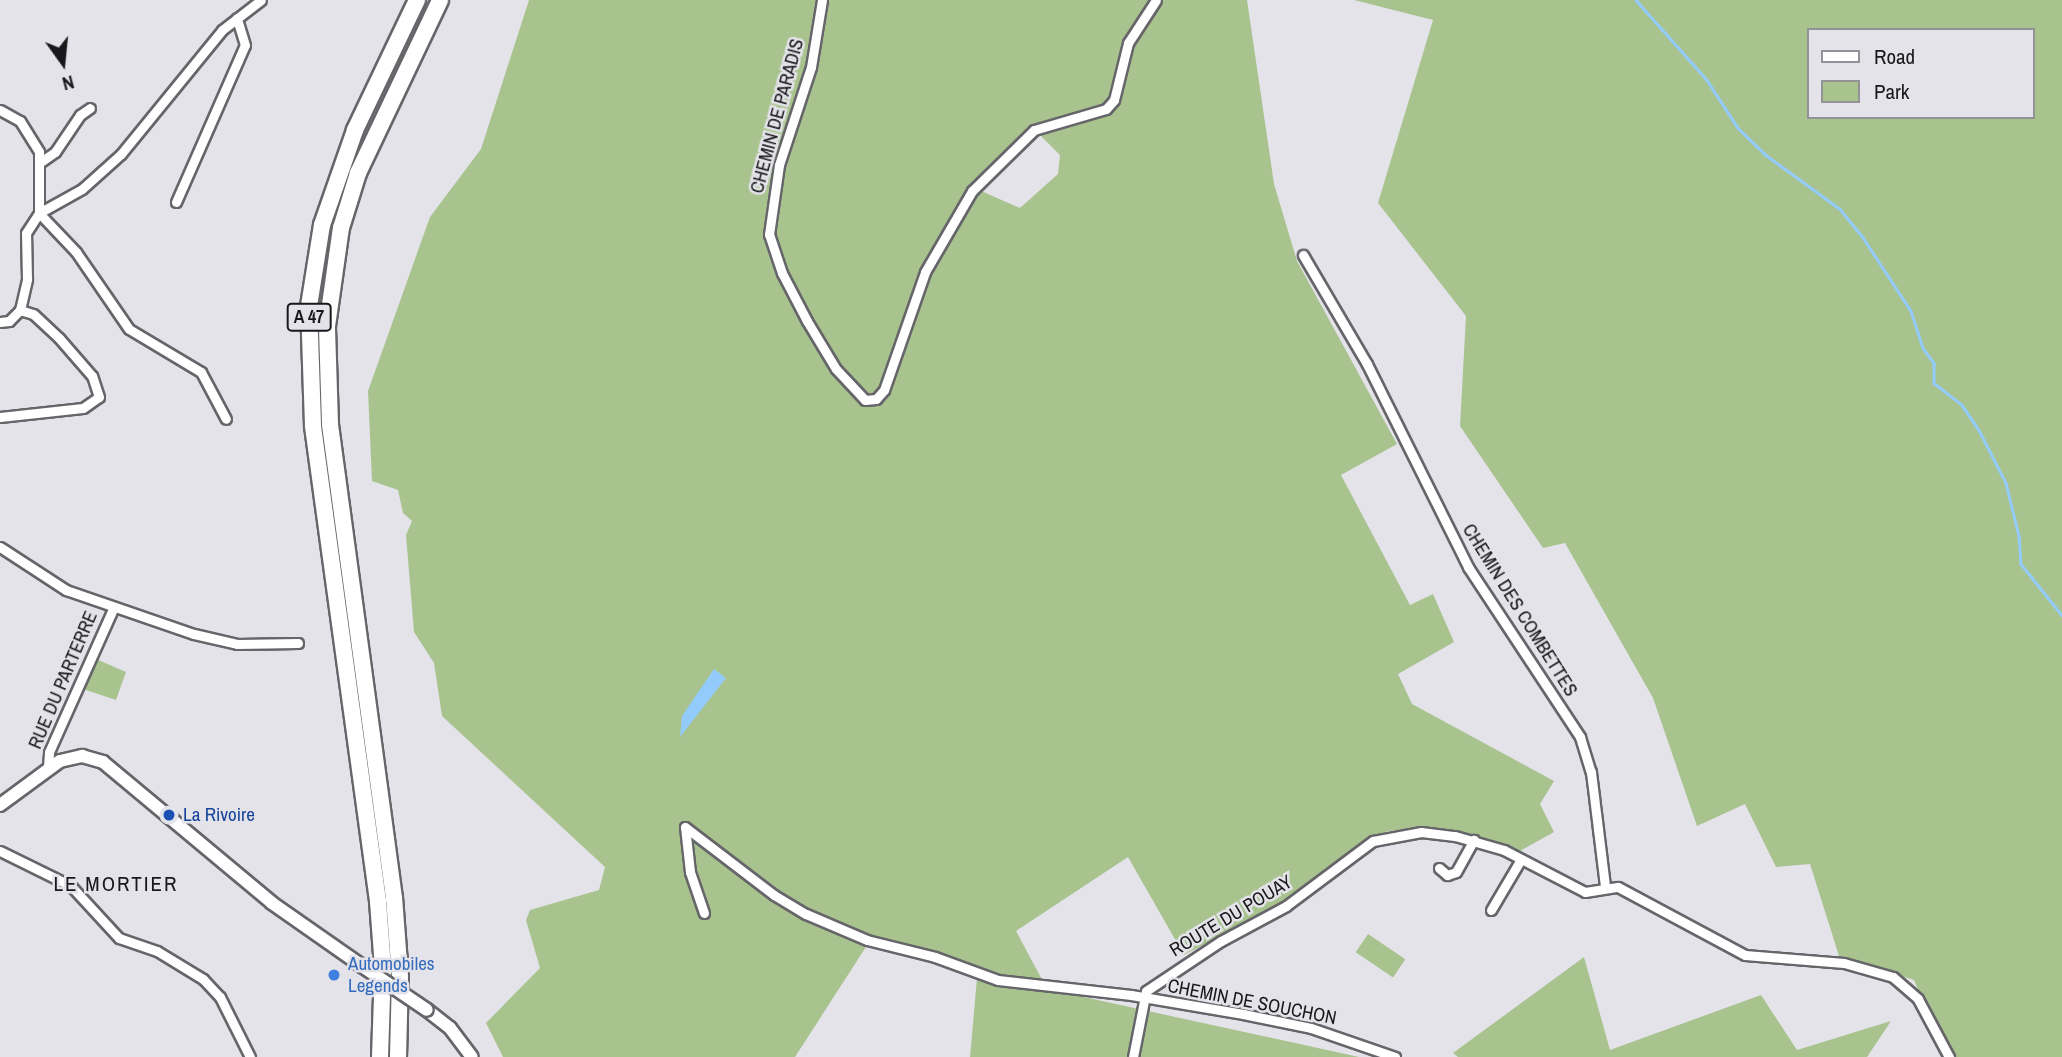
<!DOCTYPE html>
<html>
<head>
<meta charset="utf-8">
<style>
	body { margin:0 }
	#map { position:relative; width:2062px; height:1057px; overflow:hidden; background:#e3e3e9; font-family:"Archivo Narrow",sans-serif }
	div>[style] { position:absolute }
	[style*='--x'] { left:calc(var(--x)*1px); top:calc(var(--y)*1px); width:calc(var(--w)*1px); rotate:calc(var(--a)*1deg) }
	.green>* { inset:0; background:#a9c38f; transform-origin:0 0 }
	.water>* { inset:0; background:#93cbfd }
	.stream>* { height:2.5px; margin:-1.25px; padding:0 1.25px; transform-origin:1.25px; border-radius:1.25px; background:#93cbfd }
	.roads { filter:drop-shadow(2px 0 #65656a) drop-shadow(-2px 0 #65656a) drop-shadow(0 2px #65656a) drop-shadow(0 -2px #65656a) }
	.minor>* { height:9px; margin:-4.5px; padding:0 4.5px; transform-origin:4.5px; border-radius:4.5px; background:#fff }
	.secondary>* { height:12px; margin:-6px; padding:0 6px; transform-origin:6px; border-radius:6px; background:#fff }
	.motorway>* { height:16px; margin:-8px; padding:0 8px; transform-origin:8px; border-radius:8px; background:#fff }
	.bridges { filter:drop-shadow(2px 0 #65656a) drop-shadow(-2px 0 #65656a) drop-shadow(0 2px #65656a) drop-shadow(0 -2px #65656a) }
	.secondary-bridge>* { height:12px; margin:-6px; padding:0 6px; transform-origin:6px; border-radius:6px; background:#fff }
	.dots>* { width:19px; height:19px; translate:-50% -50%; box-sizing:border-box; border:4px solid #e3e3e9; border-radius:50% }
	span { translate:-50% -50%; white-space:nowrap; text-align:center; line-height:1.15; -webkit-text-stroke:5px #e3e3e9; paint-order:stroke }
	.shield-label span { padding:2px 5px; background:#e3e3e9; border:2px solid; border-radius:5px; -webkit-text-stroke-width:0 }
	.shield-label { font-size:18px; color:#19191b; font-weight:700 }
	.street-label { font-size:19px; color:#19191b }
	.transit-label { font-size:19px; color:#164399 }
	.left { translate:0 -50%; text-align:left }
	.shop-label { font-size:19px; color:#366cbe }
	.neighbourhood-label { font-size:21px; color:#19191b; letter-spacing:2px }
	.legend { position:absolute; left:1807px; top:28px; width:228px; height:91px; box-sizing:border-box; background:#e3e3e9; border:2px solid #929297; margin:0; padding:9px 12px; list-style:none; font-size:21px; color:#19191b }
	.legend li { display:flex; align-items:center; gap:14px; height:35px }
	.legend b { width:35px; border:2px solid #929297 }
	.north { position:absolute; left:28px; top:28px; width:70px; height:70px; -webkit-text-stroke:5px #e3e3e9; paint-order:stroke; rotate:165deg; font-size:19px; font-weight:700; line-height:28px; text-align:center; color:#19191b }
	.north::after { content:''; display:block; margin:auto; width:24px; height:32px; background:#19191b; clip-path:polygon(50% 0,100% 100%,50% 72%,0 100%) }
</style>
</head>
<body>
<div id="map">
	<div class="green">
		<i style="clip-path:polygon(evenodd,529px 0,1247px 0,1274px 184px,1297px 261px,1397px 444px,1341px 475px,1410px 605px,1433px 594px,1454px 642px,1398px 674px,1412px 704px,1554px 781px,1540px 804px,1554px 832px,1518px 852px,1415px 829px,1388px 831px,1359px 845px,1285px 902px,1184px 955px,1128px 857px,1016px 931px,1047px 989px,1359px 1057px,970px 1057px,978px 967px,873px 936px,795px 1057px,503px 1057px,486px 1023px,540px 968px,526px 920px,530px 910px,599px 890px,605px 867px,442px 716px,434px 663px,414px 632px,406px 535px,412px 521px,403px 513px,398px 490px,372px 481px,368px 391px,430px 217px,481px 149px,529px 0,1032px 127px,1060px 155px,1058px 174px,1020px 208px,972px 187px,1032px 127px)"></i>
		<i style="clip-path:polygon(evenodd,1354px 0,2062px 0,2062px 1057px,1946px 1057px,1914px 980px,1839px 956px,1810px 864px,1776px 867px,1745px 804px,1697px 826px,1653px 698px,1565px 543px,1543px 548px,1460px 426px,1466px 316px,1378px 203px,1433px 20px,1354px 0,1808px 30px,2032px 30px,2032px 117px,1808px 117px,1808px 30px)"></i>
		<i style="clip-path:polygon(96px 659px,126px 672px,116px 700px,83px 689px)"></i>
		<i style="left:1368px;top:934px;width:45px;height:22px;rotate:34deg"></i>
		<i style="clip-path:polygon(1584px 957px,1610px 1050px,1761px 995px,1797px 1050px,1891px 1021px,1867px 1057px,1458px 1057px,1453px 1053px)"></i>
	</div>
	<div class="water">
		<i style="clip-path:polygon(714px 669px,726px 678px,680px 737px,682px 716px)"></i>
	</div>
	<div class="stream">
		<i style="--x:1636;--y:0;--w:107;--a:48.4"></i>
		<i style="--x:1707;--y:80;--w:57;--a:57.1"></i>
		<i style="--x:1738;--y:128;--w:39;--a:44"></i>
		<i style="--x:1766;--y:155;--w:92;--a:36.1"></i>
		<i style="--x:1840;--y:209;--w:35;--a:51"></i>
		<i style="--x:1862;--y:236;--w:90;--a:56.8"></i>
		<i style="--x:1911;--y:311;--w:39;--a:72"></i>
		<i style="--x:1923;--y:348;--w:19;--a:54"></i>
		<i style="--x:1934;--y:363;--w:20;--a:90"></i>
		<i style="--x:1934;--y:383;--w:36;--a:38"></i>
		<i style="--x:1962;--y:405;--w:30;--a:56"></i>
		<i style="--x:1979;--y:430;--w:59;--a:63"></i>
		<i style="--x:2006;--y:483;--w:55;--a:76.2"></i>
		<i style="--x:2019;--y:536;--w:28;--a:86"></i>
		<i style="--x:2021;--y:564;--w:65;--a:51.2"></i>
	</div>
	<div class="roads">
		<div class="minor">
			<i style="--x:822;--y:0;--w:68;--a:99.3"></i>
			<i style="--x:811;--y:67;--w:103;--a:108.1"></i>
			<i style="--x:779;--y:165;--w:70;--a:98.2"></i>
			<i style="--x:769;--y:234;--w:41;--a:71.6"></i>
			<i style="--x:782;--y:273;--w:54;--a:62.5"></i>
			<i style="--x:807;--y:321;--w:56;--a:58.9"></i>
			<i style="--x:836;--y:369;--w:42;--a:46.9"></i>
			<i style="--x:865;--y:400;--w:11;--a:-5"></i>
			<i style="--x:876;--y:399;--w:12;--a:-48"></i>
			<i style="--x:884;--y:390;--w:125;--a:-70.8"></i>
			<i style="--x:925;--y:272;--w:94;--a:-59.9"></i>
			<i style="--x:972;--y:191;--w:87;--a:-44.5"></i>
			<i style="--x:1034;--y:130;--w:75;--a:-16.3"></i>
			<i style="--x:1106;--y:109;--w:12;--a:-48"></i>
			<i style="--x:1114;--y:100;--w:59;--a:-76.2"></i>
			<i style="--x:1128;--y:43;--w:51;--a:-56.9"></i>
			<i style="--x:0;--y:110;--w:23;--a:29"></i>
			<i style="--x:20;--y:121;--w:36;--a:58"></i>
			<i style="--x:39;--y:152;--w:61;--a:90"></i>
			<i style="--x:39;--y:213;--w:54;--a:46.5"></i>
			<i style="--x:76;--y:252;--w:93;--a:55.5"></i>
			<i style="--x:129;--y:329;--w:84;--a:30.8"></i>
			<i style="--x:201;--y:372;--w:53;--a:62"></i>
			<i style="--x:42;--y:161;--w:16;--a:-35"></i>
			<i style="--x:55;--y:152;--w:45;--a:-56"></i>
			<i style="--x:80;--y:115;--w:12;--a:-35"></i>
			<i style="--x:176;--y:202;--w:171;--a:-66.3"></i>
			<i style="--x:245;--y:45;--w:28;--a:-107"></i>
			<i style="--x:1303;--y:255;--w:126;--a:59.6"></i>
			<i style="--x:1367;--y:364;--w:227;--a:63.5"></i>
			<i style="--x:1468;--y:567;--w:204;--a:56.6"></i>
			<i style="--x:1580;--y:737;--w:37;--a:73"></i>
			<i style="--x:1591;--y:772;--w:115;--a:83"></i>
			<i style="--x:0;--y:322;--w:9;--a:-6"></i>
			<i style="--x:9;--y:321;--w:16;--a:-45"></i>
			<i style="--x:20;--y:310;--w:32;--a:-77"></i>
			<i style="--x:27;--y:279;--w:46;--a:-91.2"></i>
			<i style="--x:26;--y:233;--w:24;--a:-57"></i>
			<i style="--x:39;--y:213;--w:49;--a:-29.2"></i>
			<i style="--x:82;--y:189;--w:52;--a:-41.9"></i>
			<i style="--x:121;--y:154;--w:160;--a:-50.8"></i>
			<i style="--x:222;--y:30;--w:49;--a:-37.6"></i>
			<i style="--x:0;--y:417;--w:83;--a:-6.2"></i>
			<i style="--x:83;--y:408;--w:19;--a:-35"></i>
			<i style="--x:99;--y:397;--w:22;--a:-108"></i>
			<i style="--x:92;--y:376;--w:50;--a:-131"></i>
			<i style="--x:59;--y:338;--w:35;--a:-137"></i>
			<i style="--x:33;--y:314;--w:14;--a:-163"></i>
			<i style="--x:0;--y:547;--w:79;--a:33.1"></i>
			<i style="--x:66;--y:590;--w:135;--a:19"></i>
			<i style="--x:194;--y:634;--w:44;--a:13.1"></i>
			<i style="--x:237;--y:644;--w:61;--a:-0.9"></i>
			<i style="--x:48;--y:767;--w:15;--a:-86"></i>
			<i style="--x:49;--y:752;--w:159;--a:-65.9"></i>
			<i style="--x:0;--y:851;--w:79;--a:26.2"></i>
			<i style="--x:71;--y:886;--w:71;--a:47.3"></i>
			<i style="--x:119;--y:938;--w:40;--a:18.9"></i>
			<i style="--x:157;--y:951;--w:54;--a:31.3"></i>
			<i style="--x:203;--y:979;--w:25;--a:47"></i>
			<i style="--x:220;--y:997;--w:67;--a:63.4"></i>
			<i style="--x:1439;--y:868;--w:11;--a:41"></i>
			<i style="--x:1447;--y:875;--w:9;--a:-18"></i>
			<i style="--x:1456;--y:872;--w:37;--a:-61"></i>
			<i style="--x:1491;--y:910;--w:59;--a:-59.5"></i>
			<i style="--x:704;--y:913;--w:43;--a:-108.9"></i>
			<i style="--x:690;--y:872;--w:45;--a:-96.3"></i>
			<i style="--x:685;--y:827;--w:112;--a:37.4"></i>
			<i style="--x:774;--y:895;--w:37;--a:31"></i>
			<i style="--x:806;--y:914;--w:66;--a:23.1"></i>
			<i style="--x:867;--y:940;--w:70;--a:14"></i>
			<i style="--x:935;--y:957;--w:67;--a:20.1"></i>
			<i style="--x:998;--y:980;--w:134;--a:6.4"></i>
			<i style="--x:1131;--y:995;--w:114;--a:9.6"></i>
			<i style="--x:1243;--y:1014;--w:69;--a:11.6"></i>
			<i style="--x:1311;--y:1028;--w:89;--a:19"></i>
			<i style="--x:1133;--y:1057;--w:67;--a:-78.9"></i>
			<i style="--x:1146;--y:991;--w:90;--a:-33.7"></i>
			<i style="--x:1221;--y:941;--w:74;--a:-28.3"></i>
			<i style="--x:1286;--y:906;--w:109;--a:-36.8"></i>
			<i style="--x:1373;--y:841;--w:49;--a:-10.6"></i>
			<i style="--x:1421;--y:832;--w:34;--a:7"></i>
			<i style="--x:1455;--y:836;--w:51;--a:15.9"></i>
			<i style="--x:1504;--y:850;--w:91;--a:27.4"></i>
			<i style="--x:1585;--y:892;--w:33;--a:-9"></i>
			<i style="--x:1618;--y:887;--w:144;--a:28.2"></i>
			<i style="--x:1745;--y:955;--w:99;--a:4.6"></i>
			<i style="--x:1844;--y:963;--w:51;--a:15.9"></i>
			<i style="--x:1893;--y:977;--w:33;--a:41"></i>
			<i style="--x:1918;--y:999;--w:66;--a:61.9"></i>
		</div>
		<div class="secondary">
			<i style="--x:0;--y:805;--w:74;--a:-36.3"></i>
			<i style="--x:60;--y:761;--w:23;--a:-13"></i>
			<i style="--x:82;--y:756;--w:22;--a:16"></i>
			<i style="--x:103;--y:762;--w:220;--a:39.8"></i>
			<i style="--x:272;--y:903;--w:110;--a:35"></i>
			<i style="--x:427;--y:1010;--w:29;--a:38"></i>
			<i style="--x:450;--y:1028;--w:36;--a:53"></i>
		</div>
		<div class="motorway">
			<i style="--x:380;--y:1057;--w:89;--a:-88.1"></i>
			<i style="--x:383;--y:968;--w:67;--a:-94.3"></i>
			<i style="--x:378;--y:901;--w:480;--a:-97.8"></i>
			<i style="--x:313;--y:425;--w:119;--a:-91.9"></i>
			<i style="--x:309;--y:306;--w:82;--a:-80.9"></i>
			<i style="--x:322;--y:225;--w:101;--a:-70.8"></i>
			<i style="--x:355;--y:130;--w:144;--a:-64.5"></i>
			<i style="--x:398;--y:1057;--w:80;--a:-88.6"></i>
			<i style="--x:400;--y:977;--w:79;--a:-94.3"></i>
			<i style="--x:394;--y:898;--w:478;--a:-97.7"></i>
			<i style="--x:330;--y:424;--w:98;--a:-91.8"></i>
			<i style="--x:327;--y:326;--w:99;--a:-81.9"></i>
			<i style="--x:341;--y:228;--w:58;--a:-72.8"></i>
			<i style="--x:358;--y:173;--w:191;--a:-64.6"></i>
		</div>
	</div>
	<div class="bridges">
		<div class="secondary-bridge">
			<i style="--x:362;--y:966;--w:78;--a:34.1"></i>
		</div>
	</div>
	<div class="dots">
		<i style="left:169px;top:815px;background:#1a4fb4"></i>
		<i style="left:334px;top:975px;background:#3f7fe0"></i>
	</div>
	<div class="shield-label">
		<span style="left:309px;top:317px">A 47</span>
	</div>
	<div class="street-label">
		<span style="left:777px;top:116px;rotate:-75deg">CHEMIN DE PARADIS</span>
		<span style="left:1520px;top:610px;rotate:58deg">CHEMIN DES COMBETTES</span>
		<span style="left:63px;top:680px;rotate:-67deg">RUE DU PARTERRE</span>
		<span style="left:1231px;top:916px;rotate:-31deg">ROUTE DU POUAY</span>
		<span style="left:1252px;top:1002px;rotate:11deg">CHEMIN DE SOUCHON</span>
	</div>
	<div class="transit-label">
		<span class="left" style="left:183px;top:815px">La Rivoire</span>
	</div>
	<div class="shop-label">
		<span class="left" style="left:348px;top:975px">Automobiles<br>Legends</span>
	</div>
	<div class="neighbourhood-label">
		<span style="left:116px;top:884px">LE MORTIER</span>
	</div>
	<ul class="legend">
	<li><b style="height:9px;background:#fff"></b>Road</li>
	<li><b style="height:19px;background:#a9c38f"></b>Park</li>
	</ul>
	<div class="north">N</div>
</div>
</body>
</html>
